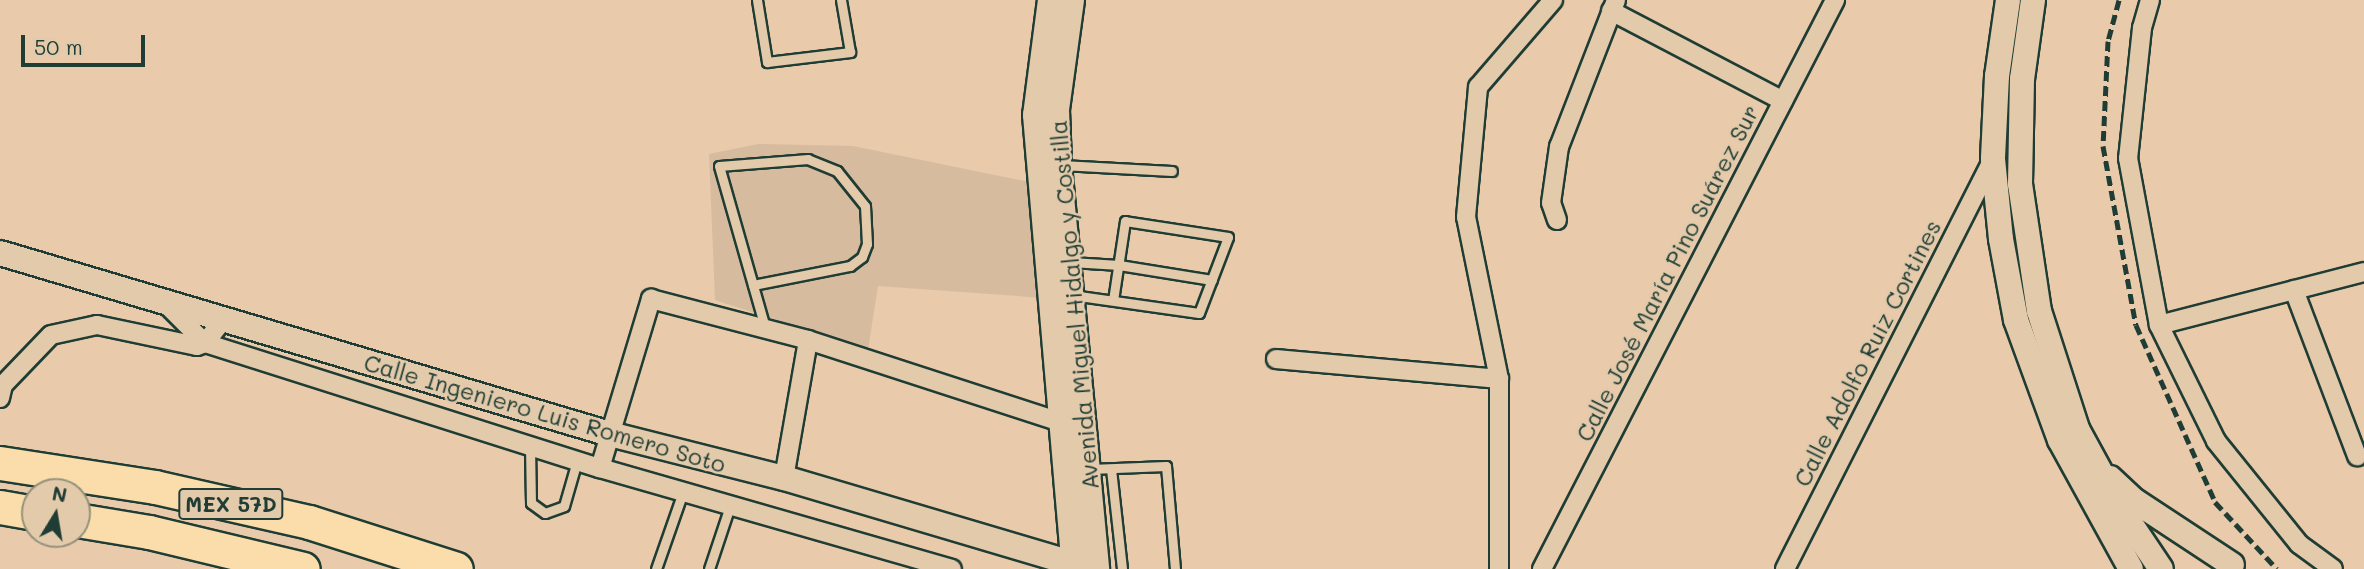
<!DOCTYPE html>
<html>
<head>
<meta charset="utf-8">
<style>
	body { margin:0 }
	#map { position:relative; width:2364px; height:569px; overflow:hidden; background:#e9caaa; font-family:Mali,sans-serif }
	div>[style] { position:absolute }
	[style*='--x'] { left:calc(var(--x)*1px); top:calc(var(--y)*1px); width:calc(var(--w)*1px); rotate:calc(var(--a)*1deg) }
	.built>* { inset:0; background:#d7bb9e }
	.roads { filter:drop-shadow(2px 0 #1f3d34) drop-shadow(-2px 0 #1f3d34) drop-shadow(0 2px #1f3d34) drop-shadow(0 -2px #1f3d34) }
	.lane>* { height:9px; margin:-4.5px; padding:0 4.5px; transform-origin:4.5px; border-radius:4.5px; background:#e3caab }
	.street>* { height:18px; margin:-9px; padding:0 9px; transform-origin:9px; border-radius:9px; background:#e3caab }
	.secondary>* { height:24px; margin:-12px; padding:0 12px; transform-origin:12px; border-radius:12px; background:#e3caab }
	.highway>* { height:33px; margin:-16.5px; padding:0 16.5px; transform-origin:16.5px; border-radius:16.5px; background:#faddab }
	.rail>* { height:5px; margin-top:-2.5px; transform-origin:0; background:repeating-linear-gradient(90deg,#1f3d34 0 10px,transparent 0 15px) }
	span { translate:-50% -50%; white-space:nowrap; text-align:center; line-height:1.15; -webkit-text-stroke:5px #e3caab; paint-order:stroke }
	.shield-label span { padding:2px 5px; background:#e3caab; border:2px solid; border-radius:5px; -webkit-text-stroke-width:0 }
	.shield-label { font-size:21px; color:#1f3d34; font-weight:700 }
	.street-label { font-size:23px; color:#1f3d34 }
	.north { position:absolute; left:21px; top:478px; width:70px; height:70px; box-sizing:border-box; background:#e3caab; border:2px solid #95927b; border-radius:50%; rotate:11deg; font-size:19px; font-weight:700; line-height:28px; text-align:center; color:#1f3d34 }
	.north::after { content:''; display:block; margin:auto; width:24px; height:32px; background:#1f3d34; clip-path:polygon(50% 0,100% 100%,50% 72%,0 100%) }
	.scale { position:absolute; left:21px; top:35px; width:124px; height:32px; box-sizing:border-box; border:4px solid #1f3d34; border-top:0; padding-left:9px; font-size:21px; line-height:24px; white-space:nowrap; color:#1f3d34; -webkit-text-stroke:5px #e3caab; paint-order:stroke }
</style>
</head>
<body>
<div id="map">
	<div class="built">
		<i style="clip-path:polygon(758px 144px,853px 146px,1029px 182px,1044px 298px,878px 286px,868px 350px,715px 300px,709px 154px)"></i>
	</div>
	<div class="roads">
		<div class="lane">
			<i style="--x:757;--y:0;--w:63;--a:80.8"></i>
			<i style="--x:767;--y:62;--w:84;--a:-6.9"></i>
			<i style="--x:850;--y:52;--w:53;--a:-99.8"></i>
			<i style="--x:1061;--y:165;--w:111;--a:3.1"></i>
			<i style="--x:1071;--y:262;--w:48;--a:3.6"></i>
			<i style="--x:1119;--y:265;--w:94;--a:9.2"></i>
			<i style="--x:753;--y:285;--w:99;--a:-11.1"></i>
			<i style="--x:850;--y:266;--w:15;--a:-37"></i>
			<i style="--x:862;--y:257;--w:14;--a:-69"></i>
			<i style="--x:867;--y:244;--w:38;--a:-93"></i>
			<i style="--x:865;--y:206;--w:45;--a:-128.7"></i>
			<i style="--x:837;--y:171;--w:31;--a:-158"></i>
			<i style="--x:808;--y:159;--w:89;--a:175.5"></i>
			<i style="--x:719;--y:166;--w:167;--a:74.1"></i>
			<i style="--x:1072;--y:295;--w:128;--a:8.1"></i>
			<i style="--x:1199;--y:313;--w:81;--a:-69.1"></i>
			<i style="--x:1228;--y:237;--w:104;--a:-171.2"></i>
			<i style="--x:1125;--y:221;--w:80;--a:98.6"></i>
			<i style="--x:530;--y:446;--w:57;--a:89"></i>
			<i style="--x:531;--y:503;--w:17;--a:36"></i>
			<i style="--x:545;--y:513;--w:20;--a:-20"></i>
			<i style="--x:564;--y:506;--w:47;--a:-73.9"></i>
			<i style="--x:1090;--y:469;--w:76;--a:-2.3"></i>
			<i style="--x:1166;--y:466;--w:103;--a:85"></i>
			<i style="--x:1111;--y:469;--w:101;--a:83.7"></i>
			<i style="--x:656;--y:569;--w:82;--a:-70.7"></i>
			<i style="--x:709;--y:569;--w:66;--a:-71.6"></i>
		</div>
		<div class="street">
			<i style="--x:2150;--y:0;--w:29;--a:106"></i>
			<i style="--x:2142;--y:28;--w:131;--a:96.1"></i>
			<i style="--x:2128;--y:158;--w:170;--a:79.5"></i>
			<i style="--x:2159;--y:325;--w:129;--a:63.8"></i>
			<i style="--x:2216;--y:441;--w:132;--a:51.1"></i>
			<i style="--x:2299;--y:544;--w:42;--a:36.3"></i>
			<i style="--x:1611;--y:11;--w:194;--a:27.6"></i>
			<i style="--x:1557;--y:220;--w:18;--a:-109"></i>
			<i style="--x:1551;--y:203;--w:57;--a:-81.9"></i>
			<i style="--x:1559;--y:147;--w:158;--a:-68.8"></i>
			<i style="--x:2294;--y:290;--w:178;--a:69.2"></i>
			<i style="--x:166;--y:304;--w:55;--a:45"></i>
			<i style="--x:205;--y:343;--w:414;--a:17.6"></i>
			<i style="--x:600;--y:468;--w:366;--a:16"></i>
			<i style="--x:2159;--y:325;--w:212;--a:-14.5"></i>
			<i style="--x:1276;--y:359;--w:224;--a:5.1"></i>
			<i style="--x:0;--y:398;--w:13;--a:-77"></i>
			<i style="--x:3;--y:385;--w:69;--a:-46.2"></i>
			<i style="--x:51;--y:335;--w:47;--a:-12.3"></i>
			<i style="--x:97;--y:325;--w:102;--a:11.9"></i>
			<i style="--x:197;--y:346;--w:9;--a:-21"></i>
			<i style="--x:205;--y:343;--w:29;--a:-52"></i>
			<i style="--x:600;--y:468;--w:177;--a:-73.2"></i>
			<i style="--x:651;--y:299;--w:162;--a:14.6"></i>
			<i style="--x:808;--y:340;--w:266;--a:18"></i>
			<i style="--x:784;--y:478;--w:140;--a:-80.1"></i>
			<i style="--x:1499;--y:569;--w:190;--a:-90"></i>
			<i style="--x:1499;--y:379;--w:165;--a:-101.5"></i>
			<i style="--x:1466;--y:217;--w:131;--a:-84.7"></i>
			<i style="--x:1478;--y:87;--w:115;--a:-49.2"></i>
			<i style="--x:1542;--y:569;--w:640;--a:-62.75"></i>
			<i style="--x:1785;--y:569;--w:460;--a:-63.1"></i>
		</div>
		<div class="secondary">
			<i style="--x:1050;--y:0;--w:116;--a:97.4"></i>
			<i style="--x:1035;--y:115;--w:456;--a:85.1"></i>
			<i style="--x:1072;--y:0;--w:111;--a:97.8"></i>
			<i style="--x:1057;--y:110;--w:55;--a:87.9"></i>
			<i style="--x:1059;--y:165;--w:406;--a:84.6"></i>
			<i style="--x:2008;--y:0;--w:77;--a:98.2"></i>
			<i style="--x:1997;--y:76;--w:83;--a:92.8"></i>
			<i style="--x:1993;--y:159;--w:80;--a:84.3"></i>
			<i style="--x:2001;--y:239;--w:82;--a:79.5"></i>
			<i style="--x:2016;--y:320;--w:128;--a:69.9"></i>
			<i style="--x:2060;--y:440;--w:147;--a:61.2"></i>
			<i style="--x:2033;--y:0;--w:80;--a:97.9"></i>
			<i style="--x:2022;--y:79;--w:105;--a:91.1"></i>
			<i style="--x:2020;--y:184;--w:128;--a:81.5"></i>
			<i style="--x:2039;--y:311;--w:124;--a:72.1"></i>
			<i style="--x:2077;--y:429;--w:90;--a:61.4"></i>
			<i style="--x:2120;--y:508;--w:73;--a:56.1"></i>
			<i style="--x:0;--y:253;--w:636;--a:16.53"></i>
			<i style="--x:610;--y:434;--w:179;--a:14.2"></i>
			<i style="--x:784;--y:478;--w:321;--a:16.5"></i>
			<i style="--x:2110;--y:478;--w:34;--a:43"></i>
			<i style="--x:2135;--y:501;--w:116;--a:33.4"></i>
		</div>
		<div class="highway">
			<i style="--x:0;--y:463;--w:157;--a:8.8"></i>
			<i style="--x:155;--y:487;--w:158;--a:12.8"></i>
			<i style="--x:309;--y:522;--w:154;--a:17.7"></i>
			<i style="--x:0;--y:507;--w:36;--a:10"></i>
			<i style="--x:77;--y:520;--w:73;--a:9.5"></i>
			<i style="--x:149;--y:532;--w:158;--a:13.5"></i>
		</div>
	</div>
	<div class="rail">
		<i style="--x:2119;--y:0;--w:42;--a:105"></i>
		<i style="--x:2108;--y:41;--w:105;--a:92.7"></i>
		<i style="--x:2103;--y:146;--w:182;--a:79.6"></i>
		<i style="--x:2136;--y:325;--w:194;--a:65.9"></i>
		<i style="--x:2215;--y:502;--w:91;--a:47.2"></i>
	</div>
	<div class="shield-label">
		<span style="left:231px;top:504px">MEX 57D</span>
	</div>
	<div class="street-label">
		<span style="left:1667px;top:273px;rotate:-63deg">Calle José María Pino Suárez Sur</span>
		<span style="left:1074px;top:305px;rotate:-95deg">Avenida Miguel Hidalgo y Costilla</span>
		<span style="left:1867px;top:353px;rotate:-63deg">Calle Adolfo Ruiz Cortines</span>
		<span style="left:545px;top:413px;rotate:16deg">Calle Ingeniero Luis Romero Soto</span>
	</div>
	<div class="north">N</div>
	<div class="scale">50 m</div>
</div>
</body>
</html>
